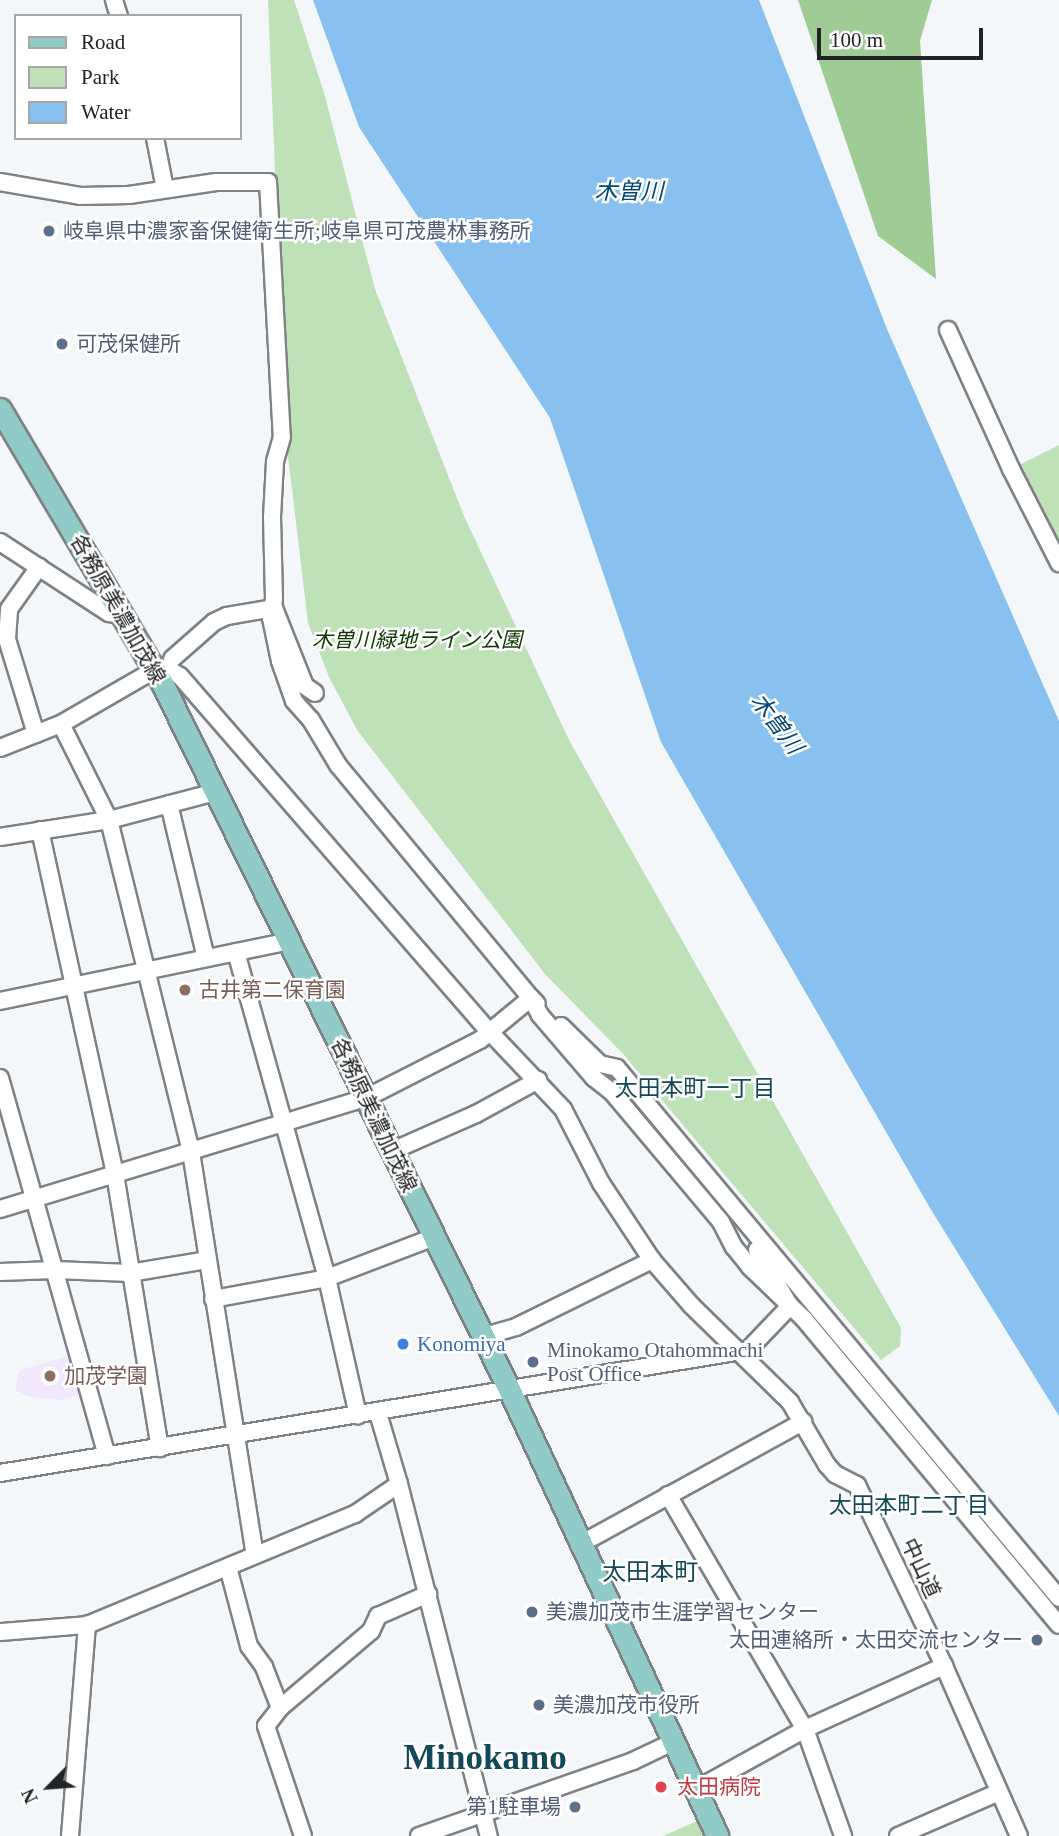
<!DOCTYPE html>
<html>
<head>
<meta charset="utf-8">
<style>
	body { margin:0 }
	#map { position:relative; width:1059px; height:1836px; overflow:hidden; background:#f3f7fa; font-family:"Times New Roman","Noto Sans JP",serif }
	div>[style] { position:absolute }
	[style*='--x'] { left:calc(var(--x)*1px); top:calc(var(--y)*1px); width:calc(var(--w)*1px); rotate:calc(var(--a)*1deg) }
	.education>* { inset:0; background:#f1e8fd }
	.green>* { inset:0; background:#bfe1b7 }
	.forest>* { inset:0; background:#9fcb94 }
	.water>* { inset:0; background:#88c0ef }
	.roads { filter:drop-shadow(2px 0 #7e8284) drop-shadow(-2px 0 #7e8284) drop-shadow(0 2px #7e8284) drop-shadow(0 -2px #7e8284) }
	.minor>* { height:16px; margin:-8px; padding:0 8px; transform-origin:8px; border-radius:8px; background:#fff }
	.major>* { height:21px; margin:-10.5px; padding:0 10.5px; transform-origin:10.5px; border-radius:10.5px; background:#91cbc7 }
	.dots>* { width:19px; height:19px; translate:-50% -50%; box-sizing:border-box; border:4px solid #fff; border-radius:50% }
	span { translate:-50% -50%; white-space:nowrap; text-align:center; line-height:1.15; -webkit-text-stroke:5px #fff; paint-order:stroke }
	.service-label { font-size:21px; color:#4e5e75 }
	.left { translate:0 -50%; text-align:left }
	.right { translate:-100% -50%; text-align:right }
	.street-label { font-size:21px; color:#222324 }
	.park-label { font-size:21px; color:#0e3901; font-style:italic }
	.education-label { font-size:21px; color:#785e54 }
	.shop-label { font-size:21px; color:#366cbe }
	.health-label { font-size:21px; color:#be3a42 }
	.water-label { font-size:23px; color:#034874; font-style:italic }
	.neighbourhood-label { font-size:23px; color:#124857 }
	.quarter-label { font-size:24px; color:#124857 }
	.town-label { font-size:35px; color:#124857; font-weight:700 }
	.legend { position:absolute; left:14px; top:14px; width:228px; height:126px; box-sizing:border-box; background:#fff; border:2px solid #a7a7a7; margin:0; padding:9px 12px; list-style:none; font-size:21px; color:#222324 }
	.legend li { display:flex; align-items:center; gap:14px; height:35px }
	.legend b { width:35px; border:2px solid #a7a7a7 }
	.north { position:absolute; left:14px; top:1752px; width:70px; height:70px; -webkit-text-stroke:5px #fff; paint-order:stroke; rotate:245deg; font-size:19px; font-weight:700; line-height:28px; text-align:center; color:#222324 }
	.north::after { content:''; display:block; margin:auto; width:24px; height:32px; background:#222324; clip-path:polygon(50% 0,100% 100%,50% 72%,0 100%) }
	.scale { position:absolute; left:817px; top:28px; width:166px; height:32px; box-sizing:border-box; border:4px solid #222324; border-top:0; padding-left:9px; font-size:21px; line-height:24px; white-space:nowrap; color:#222324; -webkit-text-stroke:5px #fff; paint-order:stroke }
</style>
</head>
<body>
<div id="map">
	<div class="education">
		<i style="clip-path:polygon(75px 1354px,85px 1394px,60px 1400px,28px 1396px,15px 1390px,20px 1370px)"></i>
	</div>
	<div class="green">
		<i style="clip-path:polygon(268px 0,294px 0,325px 96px,375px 289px,464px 516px,569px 740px,901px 1328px,900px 1346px,881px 1360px,624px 1055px,545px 974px,357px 730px,329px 677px,308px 623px,286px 439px)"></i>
		<i style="clip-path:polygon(1059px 445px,1059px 572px,1011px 469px)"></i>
		<i style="clip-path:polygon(697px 1821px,704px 1836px,663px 1836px)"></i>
	</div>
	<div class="forest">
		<i style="clip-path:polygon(798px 0,932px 0,920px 41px,936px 279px,878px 236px)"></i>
	</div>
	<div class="water">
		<i style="clip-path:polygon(313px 0,759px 0,887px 329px,1059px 721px,1059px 1416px,930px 1208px,661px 742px,550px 418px,359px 127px)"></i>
	</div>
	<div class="roads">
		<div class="minor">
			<i style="--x:114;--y:0;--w:17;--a:73"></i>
			<i style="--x:155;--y:138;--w:52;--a:78.9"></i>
			<i style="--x:0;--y:182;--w:81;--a:9.9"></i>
			<i style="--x:80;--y:196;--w:49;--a:-1.2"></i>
			<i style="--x:129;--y:195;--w:88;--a:-8.5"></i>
			<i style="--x:216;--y:182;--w:52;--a:0"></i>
			<i style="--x:268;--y:182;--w:255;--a:86.9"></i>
			<i style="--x:282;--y:437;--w:26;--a:106"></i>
			<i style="--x:275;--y:462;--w:55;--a:93.1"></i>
			<i style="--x:272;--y:517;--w:82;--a:88.6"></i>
			<i style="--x:274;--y:599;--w:19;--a:99"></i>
			<i style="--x:271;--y:618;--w:44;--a:78.2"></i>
			<i style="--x:280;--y:661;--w:42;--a:70.7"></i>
			<i style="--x:294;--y:701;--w:25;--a:48"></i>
			<i style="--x:311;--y:720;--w:52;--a:59"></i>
			<i style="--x:338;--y:765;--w:303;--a:50.4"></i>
			<i style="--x:531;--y:998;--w:19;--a:62"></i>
			<i style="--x:540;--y:1015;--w:83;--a:49.4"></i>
			<i style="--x:594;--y:1078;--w:23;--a:38"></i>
			<i style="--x:612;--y:1092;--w:170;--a:50"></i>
			<i style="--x:721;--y:1222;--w:28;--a:63"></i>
			<i style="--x:734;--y:1247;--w:26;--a:51"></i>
			<i style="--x:750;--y:1267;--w:75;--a:43.9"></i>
			<i style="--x:804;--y:1319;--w:398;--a:50.2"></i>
			<i style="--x:948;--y:330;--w:153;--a:65.6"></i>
			<i style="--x:1011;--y:469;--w:106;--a:62.9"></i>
			<i style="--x:0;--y:542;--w:130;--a:33.1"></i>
			<i style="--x:109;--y:613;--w:12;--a:9"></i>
			<i style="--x:172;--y:659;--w:56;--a:-41.4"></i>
			<i style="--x:214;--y:622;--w:14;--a:-25"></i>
			<i style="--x:227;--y:616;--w:48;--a:-9.7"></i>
			<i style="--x:274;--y:608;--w:84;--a:68.3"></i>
			<i style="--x:305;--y:686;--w:12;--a:35"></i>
			<i style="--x:61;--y:724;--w:107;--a:63.4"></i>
			<i style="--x:109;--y:820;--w:342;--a:76.1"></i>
			<i style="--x:191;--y:1152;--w:407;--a:81"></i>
			<i style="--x:36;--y:734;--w:99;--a:-107"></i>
			<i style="--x:7;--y:639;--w:30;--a:-86"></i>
			<i style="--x:9;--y:609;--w:52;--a:-54.5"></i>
			<i style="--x:0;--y:748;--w:66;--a:-21.5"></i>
			<i style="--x:61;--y:724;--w:108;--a:-30.1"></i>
			<i style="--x:154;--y:670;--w:13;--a:-9"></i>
			<i style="--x:167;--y:668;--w:15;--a:32"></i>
			<i style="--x:180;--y:676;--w:472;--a:49"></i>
			<i style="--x:490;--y:1032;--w:106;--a:46.5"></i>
			<i style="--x:563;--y:1109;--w:83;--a:62.8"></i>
			<i style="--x:601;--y:1183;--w:92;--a:56.5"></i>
			<i style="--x:652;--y:1260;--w:60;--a:49.1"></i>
			<i style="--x:691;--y:1305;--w:139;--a:44.4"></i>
			<i style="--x:790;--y:1402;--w:73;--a:59.6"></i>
			<i style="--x:827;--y:1465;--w:12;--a:48"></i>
			<i style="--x:835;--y:1474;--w:25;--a:27"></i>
			<i style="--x:857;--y:1485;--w:201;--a:64.3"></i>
			<i style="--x:944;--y:1666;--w:186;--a:66.2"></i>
			<i style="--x:169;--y:804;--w:158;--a:76.5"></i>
			<i style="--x:40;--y:830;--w:352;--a:77.7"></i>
			<i style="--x:115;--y:1174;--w:278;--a:80.7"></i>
			<i style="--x:0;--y:837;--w:110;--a:-8.9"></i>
			<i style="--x:109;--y:820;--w:111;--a:-14.7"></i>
			<i style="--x:236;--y:952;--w:338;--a:74.4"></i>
			<i style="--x:327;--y:1278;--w:141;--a:77.3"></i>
			<i style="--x:0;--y:1001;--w:296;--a:-11.7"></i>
			<i style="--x:561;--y:1026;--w:54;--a:44.3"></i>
			<i style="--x:600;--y:1064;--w:17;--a:13"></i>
			<i style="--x:617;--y:1068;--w:690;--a:50.17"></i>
			<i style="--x:0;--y:1078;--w:393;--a:74.2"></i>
			<i style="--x:392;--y:1151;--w:92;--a:-23.8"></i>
			<i style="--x:476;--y:1114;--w:71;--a:-28.7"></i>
			<i style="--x:0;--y:1209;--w:382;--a:-16.9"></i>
			<i style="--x:366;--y:1098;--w:128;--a:-27"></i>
			<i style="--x:480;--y:1040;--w:66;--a:-39.5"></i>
			<i style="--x:531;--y:998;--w:8;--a:45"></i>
			<i style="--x:0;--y:1272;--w:55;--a:-2.1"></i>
			<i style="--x:55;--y:1270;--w:75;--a:2.3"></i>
			<i style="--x:130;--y:1273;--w:79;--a:-9.5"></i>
			<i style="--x:213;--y:1299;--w:116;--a:-10.4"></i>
			<i style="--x:327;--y:1278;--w:112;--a:-20.9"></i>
			<i style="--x:481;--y:1337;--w:36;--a:-16"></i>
			<i style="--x:516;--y:1327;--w:152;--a:-26.2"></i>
			<i style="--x:378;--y:1413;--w:74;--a:73.5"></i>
			<i style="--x:399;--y:1484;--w:363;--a:75.7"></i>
			<i style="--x:0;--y:1473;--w:758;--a:-9.34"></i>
			<i style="--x:748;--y:1350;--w:61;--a:-46.3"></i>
			<i style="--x:790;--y:1306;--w:65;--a:-120.5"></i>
			<i style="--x:668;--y:1495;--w:271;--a:59.7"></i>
			<i style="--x:805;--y:1729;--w:114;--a:70.4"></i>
			<i style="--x:579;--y:1545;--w:256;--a:-28.8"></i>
			<i style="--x:228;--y:1567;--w:82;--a:75.1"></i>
			<i style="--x:249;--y:1646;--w:26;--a:54"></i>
			<i style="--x:264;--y:1667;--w:44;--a:68.7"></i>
			<i style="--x:0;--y:1632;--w:87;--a:-4.6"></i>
			<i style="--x:87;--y:1625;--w:290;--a:-22.5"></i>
			<i style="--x:355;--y:1514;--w:53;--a:-34.3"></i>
			<i style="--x:695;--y:1790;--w:126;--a:-29"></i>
			<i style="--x:805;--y:1729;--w:153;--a:-24.4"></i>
			<i style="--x:70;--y:1836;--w:212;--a:-85.4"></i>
			<i style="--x:303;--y:1836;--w:116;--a:-108.6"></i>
			<i style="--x:266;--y:1726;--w:23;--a:-52"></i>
			<i style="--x:280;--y:1708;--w:119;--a:-40.2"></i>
			<i style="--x:371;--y:1631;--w:17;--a:-65"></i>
			<i style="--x:378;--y:1616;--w:55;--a:-23.7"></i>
			<i style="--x:419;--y:1836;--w:227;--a:-19.3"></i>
			<i style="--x:633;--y:1761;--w:44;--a:-25.4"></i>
			<i style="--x:898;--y:1836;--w:110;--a:-23.5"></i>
		</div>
		<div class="major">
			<i style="--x:0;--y:409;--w:321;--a:59.4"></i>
			<i style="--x:163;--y:685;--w:784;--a:63.83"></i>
			<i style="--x:509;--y:1389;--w:493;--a:65"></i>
		</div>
	</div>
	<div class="dots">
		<i style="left:49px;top:231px;background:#5c6f8a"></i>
		<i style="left:62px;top:344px;background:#5c6f8a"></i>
		<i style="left:185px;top:990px;background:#8d6e63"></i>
		<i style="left:403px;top:1344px;background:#3f7fe0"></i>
		<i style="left:533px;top:1362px;background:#5c6f8a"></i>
		<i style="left:50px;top:1376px;background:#8d6e63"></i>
		<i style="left:532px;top:1612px;background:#5c6f8a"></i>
		<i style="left:1037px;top:1640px;background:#5c6f8a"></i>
		<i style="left:539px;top:1705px;background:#5c6f8a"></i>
		<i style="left:661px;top:1787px;background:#e0444e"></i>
		<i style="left:575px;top:1807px;background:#5c6f8a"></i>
	</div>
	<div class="service-label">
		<span class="left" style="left:63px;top:231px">岐阜県中濃家畜保健衛生所;岐阜県可茂農林事務所</span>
		<span class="left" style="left:76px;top:344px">可茂保健所</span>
		<span class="left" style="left:547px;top:1362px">Minokamo Otahommachi<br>Post Office</span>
		<span class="left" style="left:546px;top:1612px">美濃加茂市生涯学習センター</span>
		<span class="right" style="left:1023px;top:1640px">太田連絡所・太田交流センター</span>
		<span class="left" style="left:553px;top:1705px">美濃加茂市役所</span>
		<span class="right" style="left:561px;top:1807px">第1駐車場</span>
	</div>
	<div class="street-label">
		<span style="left:118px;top:609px;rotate:60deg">各務原美濃加茂線</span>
		<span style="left:374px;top:1115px;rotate:64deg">各務原美濃加茂線</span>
		<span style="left:921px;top:1568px;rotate:65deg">中山道</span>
	</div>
	<div class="park-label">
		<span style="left:417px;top:640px">木曽川緑地ライン公園</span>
	</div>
	<div class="education-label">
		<span class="left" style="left:199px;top:990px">古井第二保育園</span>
		<span class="left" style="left:64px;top:1376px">加茂学園</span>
	</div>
	<div class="shop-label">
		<span class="left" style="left:417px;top:1344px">Konomiya</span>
	</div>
	<div class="health-label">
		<span class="left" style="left:677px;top:1787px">太田病院</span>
	</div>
	<div class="water-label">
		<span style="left:629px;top:192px">木曽川</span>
		<span style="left:776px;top:724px;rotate:53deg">木曽川</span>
	</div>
	<div class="neighbourhood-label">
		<span style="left:695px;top:1089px">太田本町一丁目</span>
		<span style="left:909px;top:1506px">太田本町二丁目</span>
	</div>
	<div class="quarter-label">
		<span style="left:650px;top:1573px">太田本町</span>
	</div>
	<div class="town-label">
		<span style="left:485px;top:1758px">Minokamo</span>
	</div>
	<ul class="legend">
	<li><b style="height:9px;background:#91cbc7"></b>Road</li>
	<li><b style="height:19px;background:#bfe1b7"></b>Park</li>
	<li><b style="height:19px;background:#88c0ef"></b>Water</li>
	</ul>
	<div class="north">N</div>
	<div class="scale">100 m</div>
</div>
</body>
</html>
